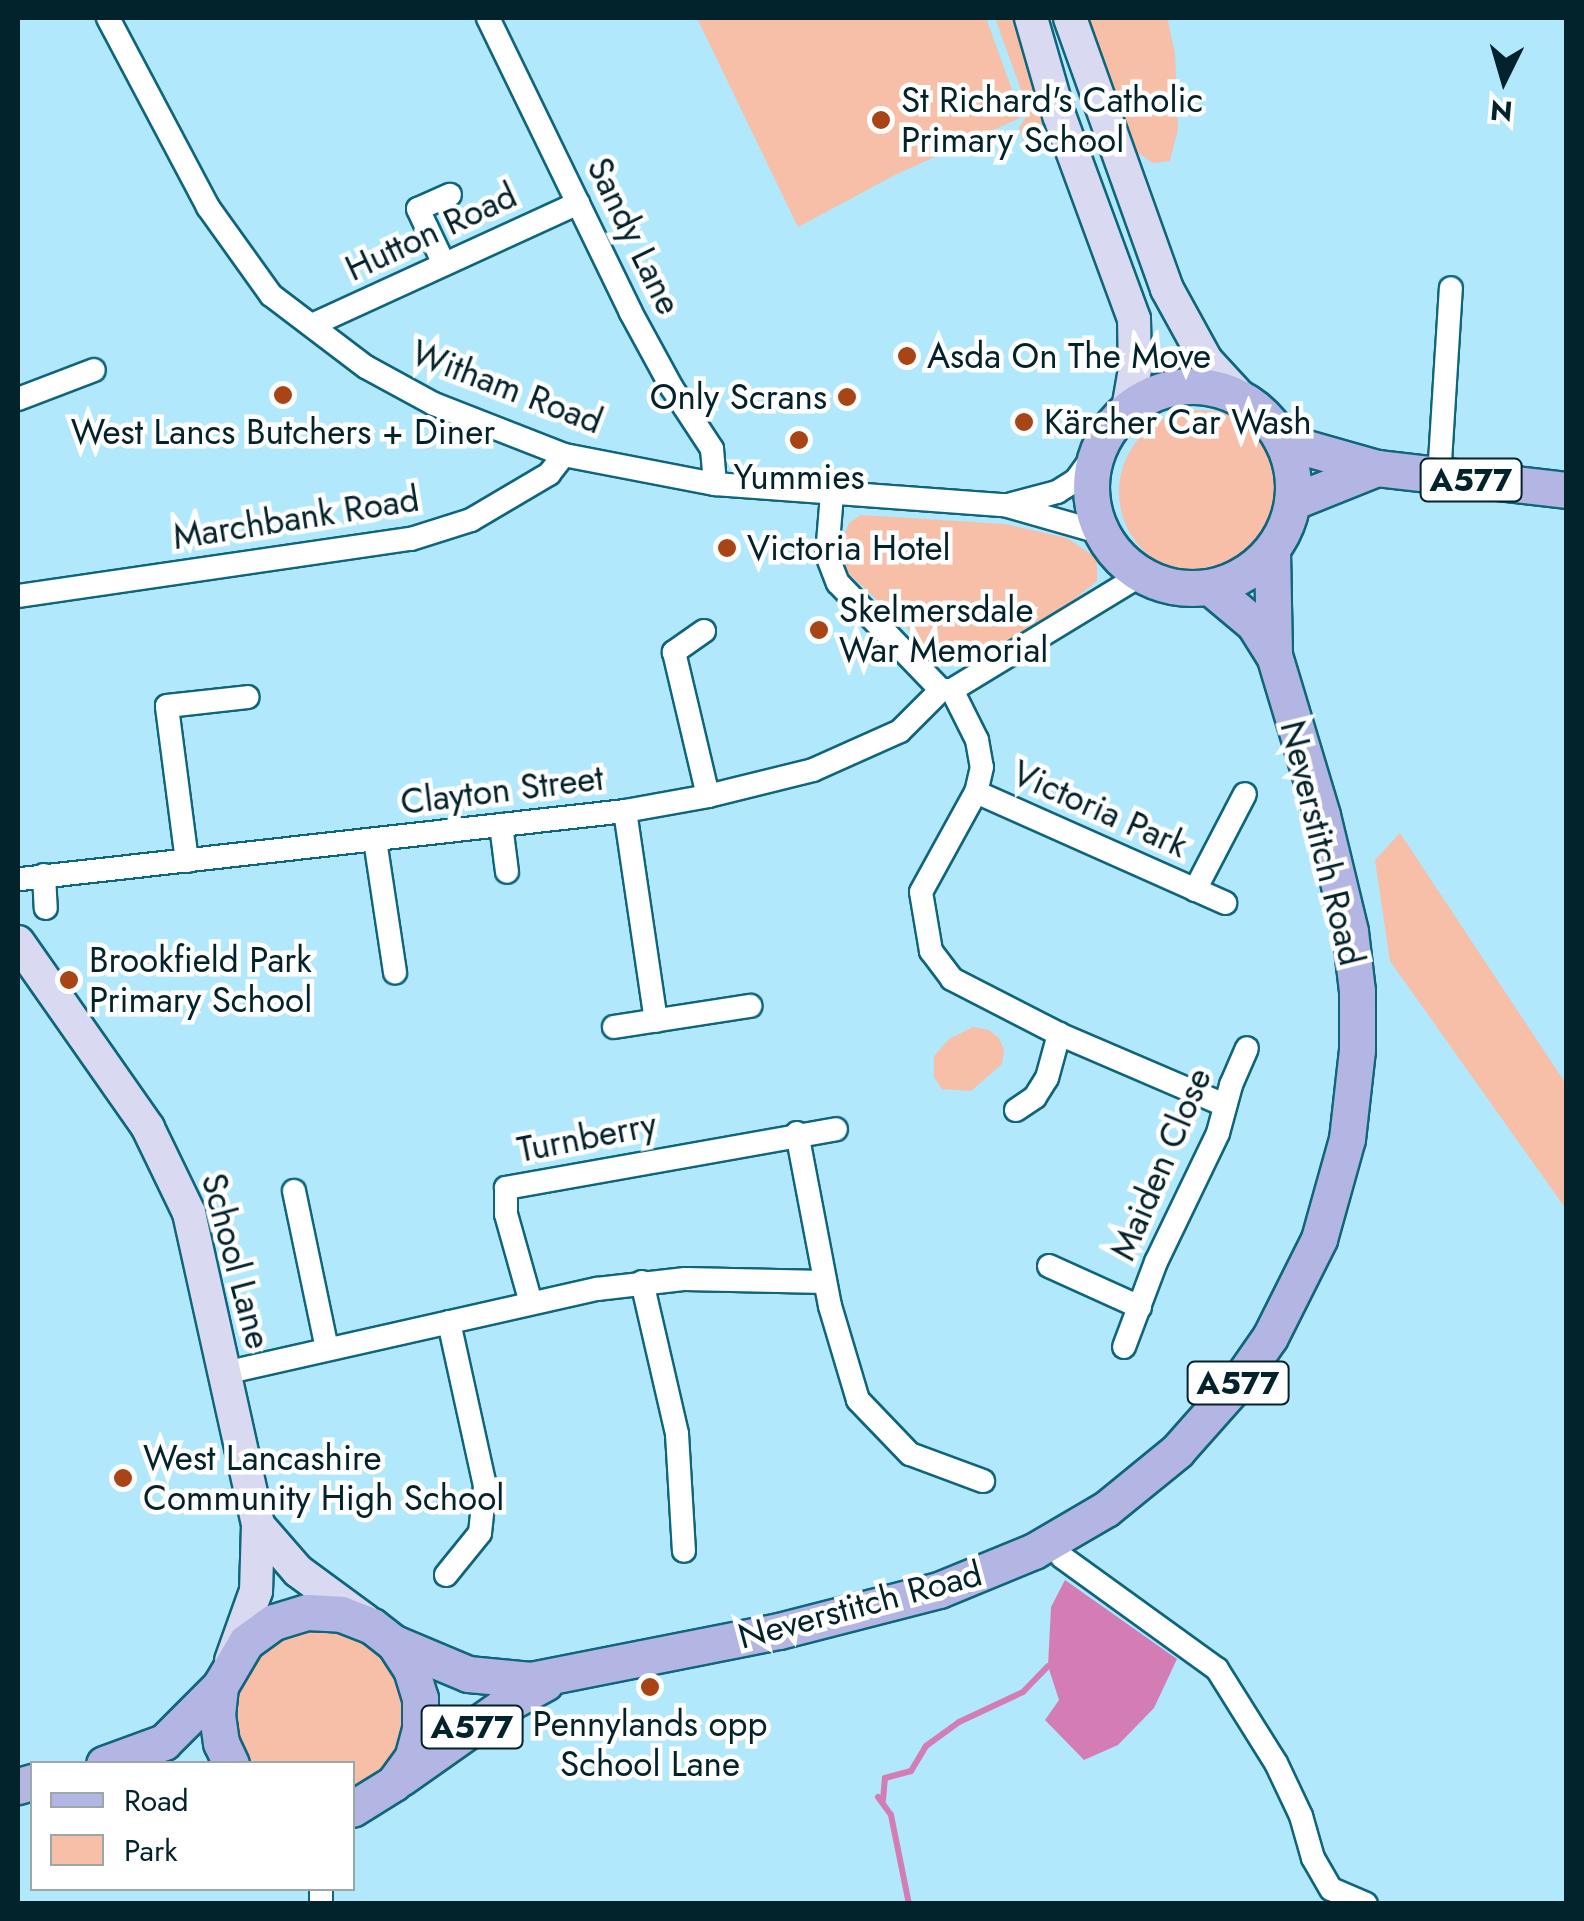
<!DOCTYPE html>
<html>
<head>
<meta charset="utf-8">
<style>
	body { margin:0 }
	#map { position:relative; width:1584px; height:1921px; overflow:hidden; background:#b1e8fc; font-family:Jost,sans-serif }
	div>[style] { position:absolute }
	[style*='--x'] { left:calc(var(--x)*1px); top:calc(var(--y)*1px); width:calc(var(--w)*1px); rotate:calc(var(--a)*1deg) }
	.green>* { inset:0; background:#f7bea8 }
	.round { border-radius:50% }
	.water>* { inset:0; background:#d47db5 }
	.stream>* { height:6px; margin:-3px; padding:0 3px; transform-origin:3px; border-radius:3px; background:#d47db5 }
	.roads { filter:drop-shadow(2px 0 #0e657c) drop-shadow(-2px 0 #0e657c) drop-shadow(0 2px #0e657c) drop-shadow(0 -2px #0e657c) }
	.street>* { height:22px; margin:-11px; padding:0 11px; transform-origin:11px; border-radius:11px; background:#fff }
	.secondary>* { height:32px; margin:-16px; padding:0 16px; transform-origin:16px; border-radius:16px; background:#d9daf1 }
	.primary>* { height:35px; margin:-17.5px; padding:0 17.5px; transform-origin:17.5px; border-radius:17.5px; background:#b3b5e3 }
	.primary>.ring { margin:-17.5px; padding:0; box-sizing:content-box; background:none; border:35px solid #b3b5e3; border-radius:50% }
	.dots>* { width:28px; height:28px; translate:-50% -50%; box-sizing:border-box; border:5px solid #fff; border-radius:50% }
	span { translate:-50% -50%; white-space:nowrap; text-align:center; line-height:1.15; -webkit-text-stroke:9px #fff; paint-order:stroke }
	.shield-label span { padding:2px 8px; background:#fff; border:2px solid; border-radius:8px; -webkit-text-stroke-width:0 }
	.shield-label { font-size:32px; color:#02222c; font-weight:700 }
	.poi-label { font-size:35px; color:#02222c }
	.left { translate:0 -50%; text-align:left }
	.right { translate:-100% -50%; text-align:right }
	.street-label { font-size:35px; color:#02222c }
	.frame { position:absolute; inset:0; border:20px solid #02222c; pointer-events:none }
	.legend { position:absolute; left:30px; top:1761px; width:325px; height:130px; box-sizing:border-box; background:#fff; border:2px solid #9aa7ab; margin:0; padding:12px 18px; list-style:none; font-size:30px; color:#02222c }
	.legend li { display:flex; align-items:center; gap:20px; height:50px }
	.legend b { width:50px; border:2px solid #9aa7ab }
	.north { position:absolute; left:1454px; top:30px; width:100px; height:100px; -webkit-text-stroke:8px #fff; paint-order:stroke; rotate:185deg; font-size:28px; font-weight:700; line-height:40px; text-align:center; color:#02222c }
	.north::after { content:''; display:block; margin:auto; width:35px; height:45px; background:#02222c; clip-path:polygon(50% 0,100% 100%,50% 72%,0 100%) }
</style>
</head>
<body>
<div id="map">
	<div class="green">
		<i style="clip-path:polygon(697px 18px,986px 18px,1022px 117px,893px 176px,798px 227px)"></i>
		<i style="clip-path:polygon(995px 18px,1015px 18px,1045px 102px,1043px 133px,1026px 148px,1019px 128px,1029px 112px)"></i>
		<i style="clip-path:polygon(1085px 18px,1175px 18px,1168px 21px,1175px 54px,1178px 129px,1170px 161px,1153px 163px,1129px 147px)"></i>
		<i class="round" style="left:1119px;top:410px;width:164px;height:164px"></i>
		<i style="clip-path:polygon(861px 515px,1005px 524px,1067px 538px,1097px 558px,1097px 581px,1051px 618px,967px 665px,942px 661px,847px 572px,842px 542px,849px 523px)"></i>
		<i style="clip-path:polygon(1400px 833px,1566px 1084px,1566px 1209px,1390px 961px,1375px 860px)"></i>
		<i style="clip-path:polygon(973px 1027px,989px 1030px,999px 1038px,1004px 1050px,1002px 1064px,971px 1091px,942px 1089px,934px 1077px,934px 1056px,949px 1039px)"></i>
		<i style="clip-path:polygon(298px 1625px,353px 1630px,395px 1666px,407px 1721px,400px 1748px,384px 1771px,353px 1792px,352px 1764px,248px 1763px,235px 1740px,230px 1710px,236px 1680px,251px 1654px)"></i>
	</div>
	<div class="water">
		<i style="clip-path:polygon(1065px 1580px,1177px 1659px,1154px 1708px,1118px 1745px,1084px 1760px,1045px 1720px,1059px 1700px,1048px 1666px,1051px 1607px)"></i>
	</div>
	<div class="stream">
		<i style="--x:878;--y:1797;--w:22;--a:54"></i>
		<i style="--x:891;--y:1815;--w:91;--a:78.6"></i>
		<i style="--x:883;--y:1800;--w:22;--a:-85"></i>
		<i style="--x:885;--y:1778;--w:27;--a:-15"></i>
		<i style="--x:911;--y:1771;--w:29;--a:-59"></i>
		<i style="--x:926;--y:1746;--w:41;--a:-36"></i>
		<i style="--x:959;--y:1722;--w:71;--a:-25.1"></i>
		<i style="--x:1023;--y:1692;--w:36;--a:-46"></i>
	</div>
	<div class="roads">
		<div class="street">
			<i style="--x:108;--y:18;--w:214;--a:62.1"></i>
			<i style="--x:208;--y:207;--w:108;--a:54.4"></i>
			<i style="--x:271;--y:295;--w:119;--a:37.2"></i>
			<i style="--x:366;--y:367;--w:77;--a:28.6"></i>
			<i style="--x:434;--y:404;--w:140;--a:21.4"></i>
			<i style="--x:564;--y:455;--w:154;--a:10.9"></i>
			<i style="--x:715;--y:484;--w:290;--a:4.2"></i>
			<i style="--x:1004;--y:505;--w:102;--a:15.9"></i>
			<i style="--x:488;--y:18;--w:326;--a:64.1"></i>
			<i style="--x:630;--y:311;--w:88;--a:61.4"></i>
			<i style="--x:672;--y:388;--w:73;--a:56.7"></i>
			<i style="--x:712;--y:449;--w:35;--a:85"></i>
			<i style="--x:444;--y:264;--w:61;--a:-115.3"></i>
			<i style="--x:418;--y:209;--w:35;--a:-24"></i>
			<i style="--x:312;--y:325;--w:293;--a:-24.6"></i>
			<i style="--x:18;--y:399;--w:81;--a:-20.9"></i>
			<i style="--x:1439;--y:477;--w:189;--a:-86.4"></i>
			<i style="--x:832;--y:494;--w:61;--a:94.7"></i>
			<i style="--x:827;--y:555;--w:30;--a:69"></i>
			<i style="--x:838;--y:583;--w:149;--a:46.1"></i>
			<i style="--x:941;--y:690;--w:11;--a:0"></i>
			<i style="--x:1012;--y:504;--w:47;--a:-14.9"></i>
			<i style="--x:1057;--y:492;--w:22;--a:-32"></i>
			<i style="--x:1076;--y:480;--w:34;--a:-54"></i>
			<i style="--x:18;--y:596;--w:397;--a:-8.3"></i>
			<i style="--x:411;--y:539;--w:63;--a:-17.6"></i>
			<i style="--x:471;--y:520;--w:91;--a:-30.5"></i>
			<i style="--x:549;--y:474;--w:24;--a:-52"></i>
			<i style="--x:704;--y:631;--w:37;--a:145"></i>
			<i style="--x:674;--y:652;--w:148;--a:76.7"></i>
			<i style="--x:952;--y:690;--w:56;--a:63.4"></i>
			<i style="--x:977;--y:740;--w:27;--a:80"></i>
			<i style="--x:982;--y:767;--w:26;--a:103"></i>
			<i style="--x:976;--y:792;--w:114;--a:118.8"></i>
			<i style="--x:921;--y:892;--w:60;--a:80.4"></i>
			<i style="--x:931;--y:951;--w:35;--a:53"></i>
			<i style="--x:952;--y:979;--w:120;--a:27.2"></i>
			<i style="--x:1059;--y:1034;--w:181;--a:23.2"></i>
			<i style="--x:952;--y:690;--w:221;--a:-31.3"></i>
			<i style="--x:976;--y:792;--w:273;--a:24"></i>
			<i style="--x:625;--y:811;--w:212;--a:81.6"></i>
			<i style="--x:501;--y:825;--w:47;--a:82.7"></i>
			<i style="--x:375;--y:840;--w:134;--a:81.4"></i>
			<i style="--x:187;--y:861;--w:156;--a:-97.4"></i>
			<i style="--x:167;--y:706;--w:81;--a:-6.3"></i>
			<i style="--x:44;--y:875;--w:33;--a:87"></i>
			<i style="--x:21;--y:879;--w:608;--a:-6.42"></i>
			<i style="--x:625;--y:811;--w:84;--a:-10.2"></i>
			<i style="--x:708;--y:796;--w:108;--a:-13.9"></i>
			<i style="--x:813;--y:770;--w:95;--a:-24.1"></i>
			<i style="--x:900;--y:731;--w:58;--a:-45"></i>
			<i style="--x:1195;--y:890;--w:108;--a:-62.5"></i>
			<i style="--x:614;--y:1027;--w:138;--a:-8.8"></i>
			<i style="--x:1016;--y:1110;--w:23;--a:-34"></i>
			<i style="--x:1035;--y:1097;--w:22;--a:-58"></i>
			<i style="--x:1047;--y:1078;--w:46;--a:-74.7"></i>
			<i style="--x:797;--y:1133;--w:176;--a:79.2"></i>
			<i style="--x:830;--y:1306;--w:98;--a:73.4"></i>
			<i style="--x:858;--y:1400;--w:75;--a:46.1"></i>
			<i style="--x:910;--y:1454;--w:78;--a:20.3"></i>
			<i style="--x:294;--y:1191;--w:161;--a:78.2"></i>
			<i style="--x:1049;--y:1266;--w:100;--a:24.3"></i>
			<i style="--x:642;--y:1282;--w:156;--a:77"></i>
			<i style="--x:677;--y:1434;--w:117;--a:86.6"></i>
			<i style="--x:531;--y:1303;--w:92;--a:-105.7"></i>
			<i style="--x:506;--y:1214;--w:26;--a:-90"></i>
			<i style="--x:506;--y:1188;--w:335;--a:-10.1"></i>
			<i style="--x:1124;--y:1347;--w:91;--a:-69.4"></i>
			<i style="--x:1156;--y:1262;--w:143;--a:-64.3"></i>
			<i style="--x:1218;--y:1133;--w:50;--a:-74.8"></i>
			<i style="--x:1231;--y:1085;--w:40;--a:-66.6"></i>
			<i style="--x:224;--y:1373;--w:382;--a:-12.7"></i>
			<i style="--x:597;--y:1289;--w:89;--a:-6.5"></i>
			<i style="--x:685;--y:1279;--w:140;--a:1.2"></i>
			<i style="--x:1062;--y:1557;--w:191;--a:35.9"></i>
			<i style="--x:1217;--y:1669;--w:111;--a:57.9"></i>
			<i style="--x:1276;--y:1763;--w:59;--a:64.7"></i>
			<i style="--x:1301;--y:1816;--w:44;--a:74.1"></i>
			<i style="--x:1313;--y:1858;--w:36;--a:60"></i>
			<i style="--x:1331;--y:1889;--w:38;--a:23"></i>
			<i style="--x:446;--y:1575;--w:54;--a:-51"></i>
			<i style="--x:480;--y:1533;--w:47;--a:-83.9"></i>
			<i style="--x:485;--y:1486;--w:168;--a:-102.4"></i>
			<i style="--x:321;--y:1904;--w:16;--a:-90"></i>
		</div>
		<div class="secondary">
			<i style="--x:1031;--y:18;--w:101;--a:73.9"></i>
			<i style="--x:1059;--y:115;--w:217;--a:69.8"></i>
			<i style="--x:1134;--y:319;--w:50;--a:88.9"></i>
			<i style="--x:1135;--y:369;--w:41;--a:99.9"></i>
			<i style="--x:1070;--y:18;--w:288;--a:70.3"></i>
			<i style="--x:1167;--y:289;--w:81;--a:61.2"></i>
			<i style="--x:1206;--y:360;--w:52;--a:47.4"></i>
			<i style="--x:18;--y:942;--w:227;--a:55"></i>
			<i style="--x:148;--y:1128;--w:94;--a:64.2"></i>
			<i style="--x:189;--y:1213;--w:320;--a:77.5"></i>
			<i style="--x:258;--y:1525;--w:66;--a:91.7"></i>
			<i style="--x:256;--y:1591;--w:74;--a:109.7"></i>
			<i style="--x:258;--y:1525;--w:61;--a:49"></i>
			<i style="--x:298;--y:1571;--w:84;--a:36.3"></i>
		</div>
		<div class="primary">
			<i class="ring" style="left:1091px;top:386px;width:167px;height:167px"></i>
			<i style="--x:1282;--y:441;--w:99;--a:15.9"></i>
			<i style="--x:1377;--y:468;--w:190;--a:6.6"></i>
			<i style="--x:1292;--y:502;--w:92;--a:-21.8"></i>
			<i style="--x:1210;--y:587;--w:57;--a:40.1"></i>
			<i style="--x:1254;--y:624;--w:36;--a:58"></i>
			<i style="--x:394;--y:1643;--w:80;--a:22.7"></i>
			<i style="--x:468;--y:1674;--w:63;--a:5.4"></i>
			<i style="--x:531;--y:1680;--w:253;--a:-11.2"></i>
			<i style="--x:779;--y:1631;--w:165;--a:-14.4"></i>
			<i style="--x:939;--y:1590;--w:103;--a:-22.3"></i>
			<i style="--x:1034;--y:1551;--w:83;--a:-30.3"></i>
			<i style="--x:1106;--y:1509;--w:92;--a:-39.2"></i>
			<i style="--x:1177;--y:1451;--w:95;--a:-48.4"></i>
			<i style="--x:1240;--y:1380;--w:52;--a:-55.1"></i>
			<i style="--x:1270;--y:1337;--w:110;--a:-63.4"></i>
			<i style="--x:1319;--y:1239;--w:104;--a:-74.4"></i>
			<i style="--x:1347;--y:1139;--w:90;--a:-83.6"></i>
			<i style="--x:1357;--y:1050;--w:59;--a:-90"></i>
			<i style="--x:1357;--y:991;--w:60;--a:-96.7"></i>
			<i style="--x:1350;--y:931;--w:119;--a:-103.6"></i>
			<i style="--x:1322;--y:815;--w:167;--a:-106.7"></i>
			<i style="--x:1274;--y:655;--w:105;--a:-91.1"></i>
			<i style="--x:104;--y:1764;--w:64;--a:-20.1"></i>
			<i style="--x:164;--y:1742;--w:79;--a:-45"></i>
			<i style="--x:231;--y:1764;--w:23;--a:-115"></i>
			<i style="--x:221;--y:1743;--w:28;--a:-98"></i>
			<i style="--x:217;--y:1715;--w:29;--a:-84"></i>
			<i style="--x:220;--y:1686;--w:51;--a:-59.4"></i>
			<i style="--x:246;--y:1642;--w:34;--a:-36"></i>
			<i style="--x:274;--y:1622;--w:34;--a:-17"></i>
			<i style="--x:307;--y:1612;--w:34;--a:3"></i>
			<i style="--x:341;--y:1614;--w:33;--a:21"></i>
			<i style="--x:372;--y:1626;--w:28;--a:38"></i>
			<i style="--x:394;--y:1643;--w:31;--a:57"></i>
			<i style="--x:411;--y:1669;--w:30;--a:73"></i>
			<i style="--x:420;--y:1698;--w:31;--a:90"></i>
			<i style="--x:420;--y:1729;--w:30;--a:105"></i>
			<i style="--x:412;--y:1758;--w:31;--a:126"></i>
			<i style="--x:394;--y:1783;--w:49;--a:148.2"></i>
			<i style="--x:401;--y:1778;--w:125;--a:-35.2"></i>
			<i style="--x:503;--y:1706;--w:48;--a:-28.7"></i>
			<i style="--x:18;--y:1786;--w:15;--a:-16"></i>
		</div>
	</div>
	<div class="dots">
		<i style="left:881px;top:120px;background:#a84415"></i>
		<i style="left:907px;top:356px;background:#a84415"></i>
		<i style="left:283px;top:395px;background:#a84415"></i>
		<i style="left:847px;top:397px;background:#a84415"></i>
		<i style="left:1024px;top:422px;background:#a84415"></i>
		<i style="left:799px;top:440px;background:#a84415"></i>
		<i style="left:727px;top:548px;background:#a84415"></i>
		<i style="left:819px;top:630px;background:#a84415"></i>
		<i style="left:69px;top:980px;background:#a84415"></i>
		<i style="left:123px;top:1478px;background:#a84415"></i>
		<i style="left:650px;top:1687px;background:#a84415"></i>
	</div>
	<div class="shield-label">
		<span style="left:1471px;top:480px">A577</span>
		<span style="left:1238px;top:1383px">A577</span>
		<span style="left:472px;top:1727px">A577</span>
	</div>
	<div class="poi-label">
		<span class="left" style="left:901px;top:120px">St Richard's Catholic<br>Primary School</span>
		<span class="left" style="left:927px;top:356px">Asda On The Move</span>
		<span class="right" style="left:827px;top:397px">Only Scrans</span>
		<span class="left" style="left:1044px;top:422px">Kärcher Car Wash</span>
		<span style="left:283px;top:432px">West Lancs Butchers + Diner</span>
		<span style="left:799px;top:477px">Yummies</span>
		<span class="left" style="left:747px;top:548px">Victoria Hotel</span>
		<span class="left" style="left:839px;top:630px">Skelmersdale<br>War Memorial</span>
		<span class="left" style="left:89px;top:980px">Brookfield Park<br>Primary School</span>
		<span class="left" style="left:143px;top:1478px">West Lancashire<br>Community High School</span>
		<span style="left:650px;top:1744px">Pennylands opp<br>School Lane</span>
	</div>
	<div class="street-label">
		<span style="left:431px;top:232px;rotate:-25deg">Hutton Road</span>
		<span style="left:634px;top:236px;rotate:64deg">Sandy Lane</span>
		<span style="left:507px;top:387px;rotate:21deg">Witham Road</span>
		<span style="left:296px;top:518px;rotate:-9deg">Marchbank Road</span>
		<span style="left:502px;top:790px;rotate:-7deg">Clayton Street</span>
		<span style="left:1100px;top:809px;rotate:24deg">Victoria Park</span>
		<span style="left:1322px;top:843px;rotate:76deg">Neverstitch Road</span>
		<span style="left:587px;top:1137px;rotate:-11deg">Turnberry</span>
		<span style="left:1161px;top:1164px;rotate:-67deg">Maiden Close</span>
		<span style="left:236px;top:1261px;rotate:75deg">School Lane</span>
		<span style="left:860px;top:1605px;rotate:-15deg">Neverstitch Road</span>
	</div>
	<div class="frame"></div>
	<ul class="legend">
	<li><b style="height:12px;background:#b3b5e3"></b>Road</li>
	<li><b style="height:28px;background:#f7bea8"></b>Park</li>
	</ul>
	<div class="north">N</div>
</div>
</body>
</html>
